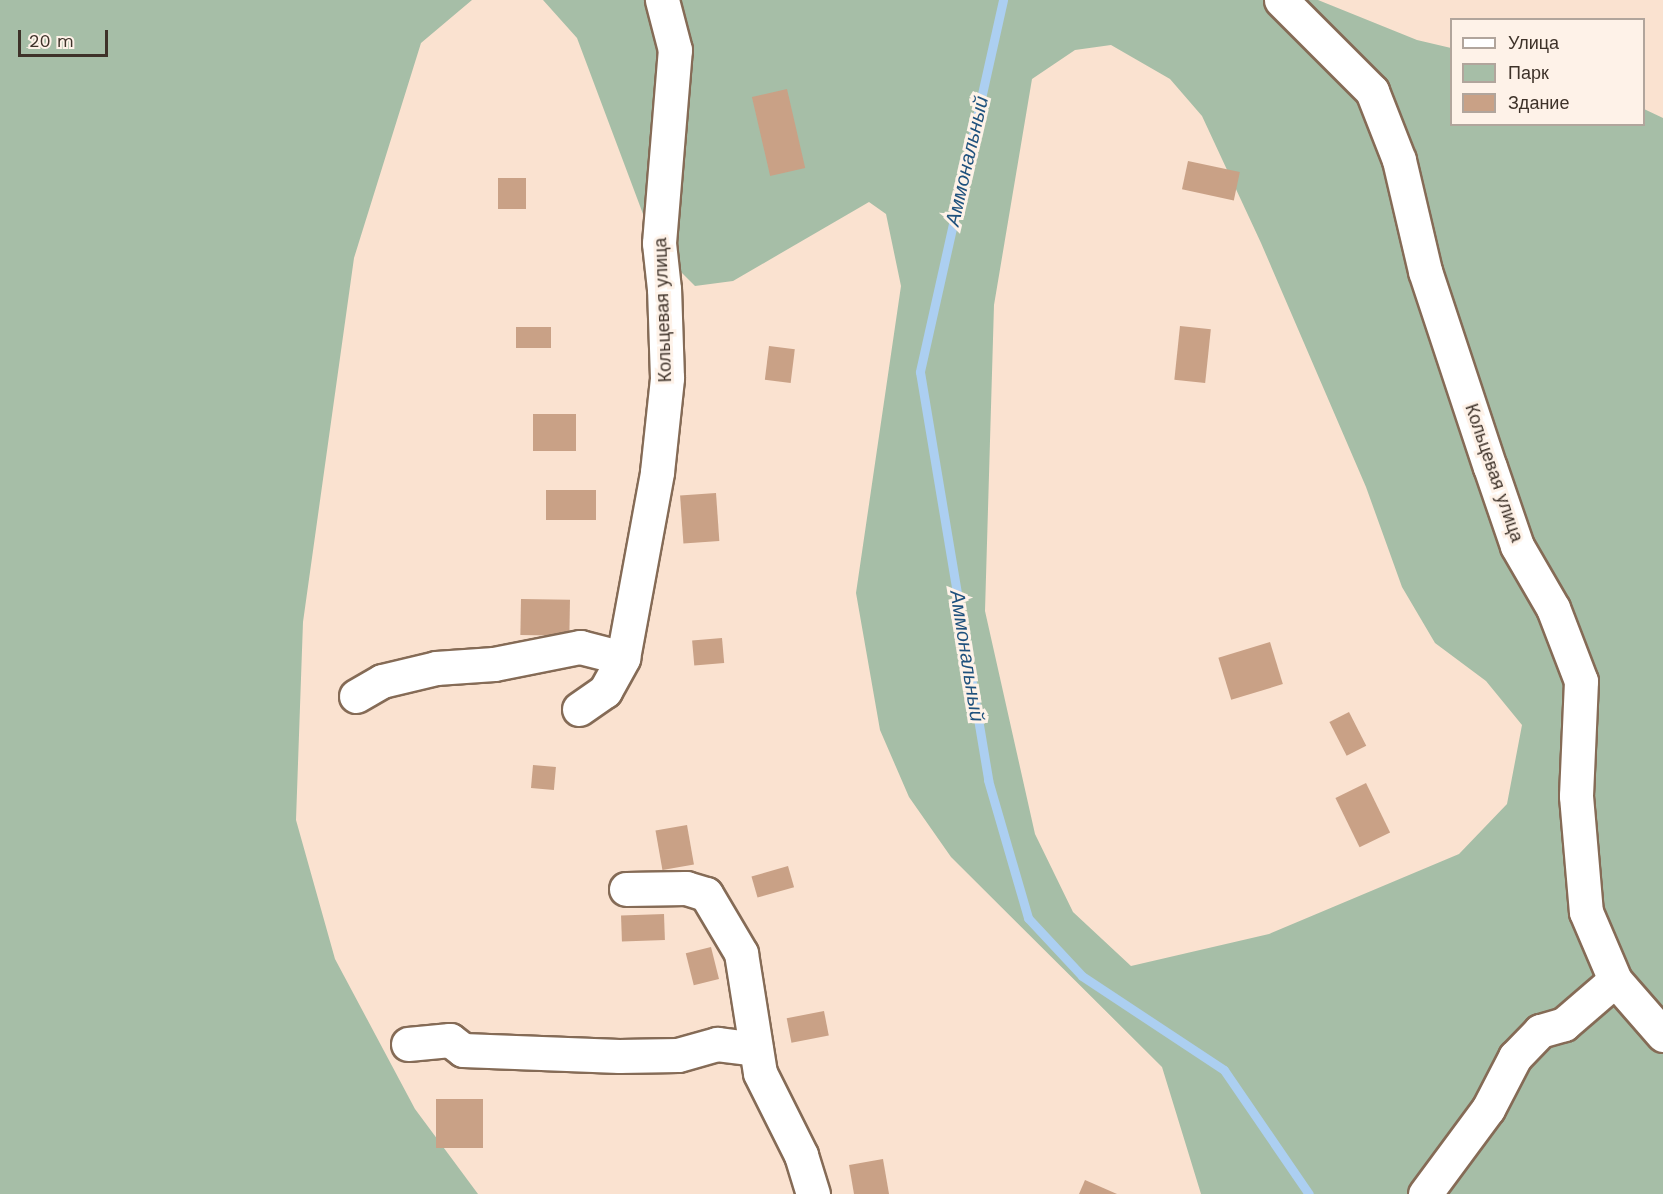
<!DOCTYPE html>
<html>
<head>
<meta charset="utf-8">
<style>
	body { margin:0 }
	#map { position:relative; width:1663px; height:1194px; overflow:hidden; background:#fae2d0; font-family:"Work Sans",sans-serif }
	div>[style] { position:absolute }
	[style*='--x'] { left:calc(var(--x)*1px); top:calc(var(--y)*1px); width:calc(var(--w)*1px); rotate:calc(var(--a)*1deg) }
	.green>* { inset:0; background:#a6bea7 }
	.stream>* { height:9px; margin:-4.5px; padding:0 4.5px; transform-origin:4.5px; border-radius:4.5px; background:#accff1 }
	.building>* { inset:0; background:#c9a186; transform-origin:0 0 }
	.roads { filter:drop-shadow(2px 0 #856b56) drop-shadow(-2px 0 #856b56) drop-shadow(0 2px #856b56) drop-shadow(0 -2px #856b56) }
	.minor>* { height:33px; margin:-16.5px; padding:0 16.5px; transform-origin:16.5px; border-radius:16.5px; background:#fff }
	span { translate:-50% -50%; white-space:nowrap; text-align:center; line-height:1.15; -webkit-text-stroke:6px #fef2e8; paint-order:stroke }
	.street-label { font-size:18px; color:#3e3229 }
	.water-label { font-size:20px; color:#1f517d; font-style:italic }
	.legend { position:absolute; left:1450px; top:18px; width:195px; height:108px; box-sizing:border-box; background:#fef2e8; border:2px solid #b1a59c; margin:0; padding:8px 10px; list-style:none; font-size:18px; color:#3e3229 }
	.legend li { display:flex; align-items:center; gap:12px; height:30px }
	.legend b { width:30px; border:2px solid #b1a59c }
	.scale { position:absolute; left:18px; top:30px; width:90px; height:27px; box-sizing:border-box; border:3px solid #3e3229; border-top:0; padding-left:8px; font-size:18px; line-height:21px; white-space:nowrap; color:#3e3229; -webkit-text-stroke:4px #fef2e8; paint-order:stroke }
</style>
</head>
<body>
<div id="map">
	<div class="green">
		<i style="clip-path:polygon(0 0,472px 0,421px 43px,354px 258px,303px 622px,296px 820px,335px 959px,415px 1109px,478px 1194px,0 1194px)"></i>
		<i style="clip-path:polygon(evenodd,543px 0,1318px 0,1417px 40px,1451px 48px,1452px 124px,1644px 124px,1644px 109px,1663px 118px,1663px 1194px,1201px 1194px,1162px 1067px,951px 857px,909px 797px,880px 730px,856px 593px,901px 286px,886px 214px,869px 202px,733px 281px,695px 286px,655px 246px,577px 38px,543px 0,1111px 45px,1170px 79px,1202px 116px,1261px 243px,1366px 487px,1402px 587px,1435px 643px,1486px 681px,1522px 725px,1507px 804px,1459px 854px,1269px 934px,1131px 966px,1073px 912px,1035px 834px,985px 611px,994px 305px,1032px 79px,1075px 50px,1111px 45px)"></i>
	</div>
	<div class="stream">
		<i style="--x:1003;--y:0;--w:381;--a:102.6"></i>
		<i style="--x:920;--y:372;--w:414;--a:80.5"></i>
		<i style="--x:988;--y:780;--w:144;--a:73.8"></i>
		<i style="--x:1028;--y:918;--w:79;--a:47"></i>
		<i style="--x:1082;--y:976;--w:170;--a:33.5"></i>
		<i style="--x:1224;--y:1070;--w:150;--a:55.6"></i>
	</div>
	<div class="building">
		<i style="left:787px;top:89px;width:81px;height:36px;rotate:77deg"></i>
		<i style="left:1188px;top:161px;width:53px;height:29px;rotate:12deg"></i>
		<i style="left:526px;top:178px;width:31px;height:28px;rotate:90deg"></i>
		<i style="left:1180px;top:326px;width:31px;height:54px;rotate:6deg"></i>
		<i style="left:551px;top:327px;width:21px;height:35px;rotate:90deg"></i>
		<i style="left:769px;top:346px;width:26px;height:34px;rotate:7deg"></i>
		<i style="left:533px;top:414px;width:43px;height:37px"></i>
		<i style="left:546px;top:490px;width:50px;height:30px"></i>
		<i style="left:716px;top:493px;width:48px;height:36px;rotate:86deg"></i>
		<i style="left:521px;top:599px;width:49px;height:36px;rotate:1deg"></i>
		<i style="left:722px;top:638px;width:25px;height:30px;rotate:85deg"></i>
		<i style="left:1270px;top:642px;width:44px;height:54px;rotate:73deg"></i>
		<i style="left:1349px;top:712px;width:38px;height:22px;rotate:63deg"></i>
		<i style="left:533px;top:765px;width:23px;height:23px;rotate:5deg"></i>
		<i style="left:1366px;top:783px;width:55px;height:34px;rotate:64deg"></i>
		<i style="left:687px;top:825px;width:40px;height:32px;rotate:80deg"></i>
		<i style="left:788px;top:866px;width:22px;height:38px;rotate:74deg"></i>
		<i style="left:664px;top:914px;width:26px;height:43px;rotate:88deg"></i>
		<i style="left:711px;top:947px;width:33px;height:26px;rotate:76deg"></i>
		<i style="left:824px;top:1011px;width:25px;height:38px;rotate:79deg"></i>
		<i style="left:483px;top:1099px;width:49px;height:47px;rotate:90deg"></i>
		<i style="clip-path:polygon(883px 1159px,889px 1194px,854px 1194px,849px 1165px)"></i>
		<i style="clip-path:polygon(1085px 1180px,1117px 1194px,1079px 1194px)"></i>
	</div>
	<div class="roads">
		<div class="minor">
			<i style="--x:1281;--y:0;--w:129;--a:45"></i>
			<i style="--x:1372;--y:91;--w:74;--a:68.6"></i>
			<i style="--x:1399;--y:160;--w:114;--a:76.8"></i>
			<i style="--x:1425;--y:271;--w:206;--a:71.7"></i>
			<i style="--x:1490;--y:467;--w:83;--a:71.1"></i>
			<i style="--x:1517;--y:546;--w:72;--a:59.9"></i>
			<i style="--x:1553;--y:608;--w:78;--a:69"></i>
			<i style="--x:1581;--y:681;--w:115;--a:92.5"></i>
			<i style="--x:1576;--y:796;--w:116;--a:85.1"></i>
			<i style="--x:1586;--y:912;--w:74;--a:66.9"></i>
			<i style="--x:1615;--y:980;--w:73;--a:48.9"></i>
			<i style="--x:356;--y:696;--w:30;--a:-30"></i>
			<i style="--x:382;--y:681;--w:56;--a:-13.5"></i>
			<i style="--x:436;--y:668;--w:58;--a:-3.9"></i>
			<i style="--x:494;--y:664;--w:88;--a:-11.2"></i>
			<i style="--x:580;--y:647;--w:44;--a:14.3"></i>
			<i style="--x:579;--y:709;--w:32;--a:-35"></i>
			<i style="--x:605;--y:691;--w:38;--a:-61"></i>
			<i style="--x:623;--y:658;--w:189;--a:-79.6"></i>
			<i style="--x:657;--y:472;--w:95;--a:-83.9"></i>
			<i style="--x:667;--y:378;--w:89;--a:-91.9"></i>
			<i style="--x:664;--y:289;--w:46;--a:-96.2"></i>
			<i style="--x:659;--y:243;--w:194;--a:-85.3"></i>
			<i style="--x:675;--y:50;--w:52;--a:-104.6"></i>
			<i style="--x:626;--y:889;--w:60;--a:-1"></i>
			<i style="--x:686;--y:888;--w:21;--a:17"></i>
			<i style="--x:706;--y:894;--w:69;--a:59.3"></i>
			<i style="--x:741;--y:953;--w:121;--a:81"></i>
			<i style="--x:760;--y:1073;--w:92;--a:63.4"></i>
			<i style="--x:801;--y:1155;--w:41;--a:72.9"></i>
			<i style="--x:408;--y:1044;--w:42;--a:-5.4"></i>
			<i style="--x:450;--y:1040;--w:16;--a:38"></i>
			<i style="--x:463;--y:1050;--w:156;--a:2.2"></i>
			<i style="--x:619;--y:1056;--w:59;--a:-1"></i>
			<i style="--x:678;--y:1055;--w:41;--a:-15.8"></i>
			<i style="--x:717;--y:1044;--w:39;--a:7"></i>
			<i style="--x:1425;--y:1194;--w:106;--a:-53.5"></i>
			<i style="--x:1488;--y:1109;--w:59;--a:-62.6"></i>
			<i style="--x:1515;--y:1057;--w:36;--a:-46"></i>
			<i style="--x:1540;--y:1031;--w:25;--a:-16"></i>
			<i style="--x:1564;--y:1024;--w:67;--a:-40.8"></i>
		</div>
	</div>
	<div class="street-label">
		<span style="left:663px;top:310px;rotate:-92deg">Кольцевая улица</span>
		<span style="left:1494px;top:473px;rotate:71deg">Кольцевая улица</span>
	</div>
	<div class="water-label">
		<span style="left:967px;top:161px;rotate:-77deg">Аммональный</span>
		<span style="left:967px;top:656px;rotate:81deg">Аммональный</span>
	</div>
	<ul class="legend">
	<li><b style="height:8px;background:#fff"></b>Улица</li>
	<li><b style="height:16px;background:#a6bea7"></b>Парк</li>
	<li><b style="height:16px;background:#c9a186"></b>Здание</li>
	</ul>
	<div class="scale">20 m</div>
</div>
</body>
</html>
